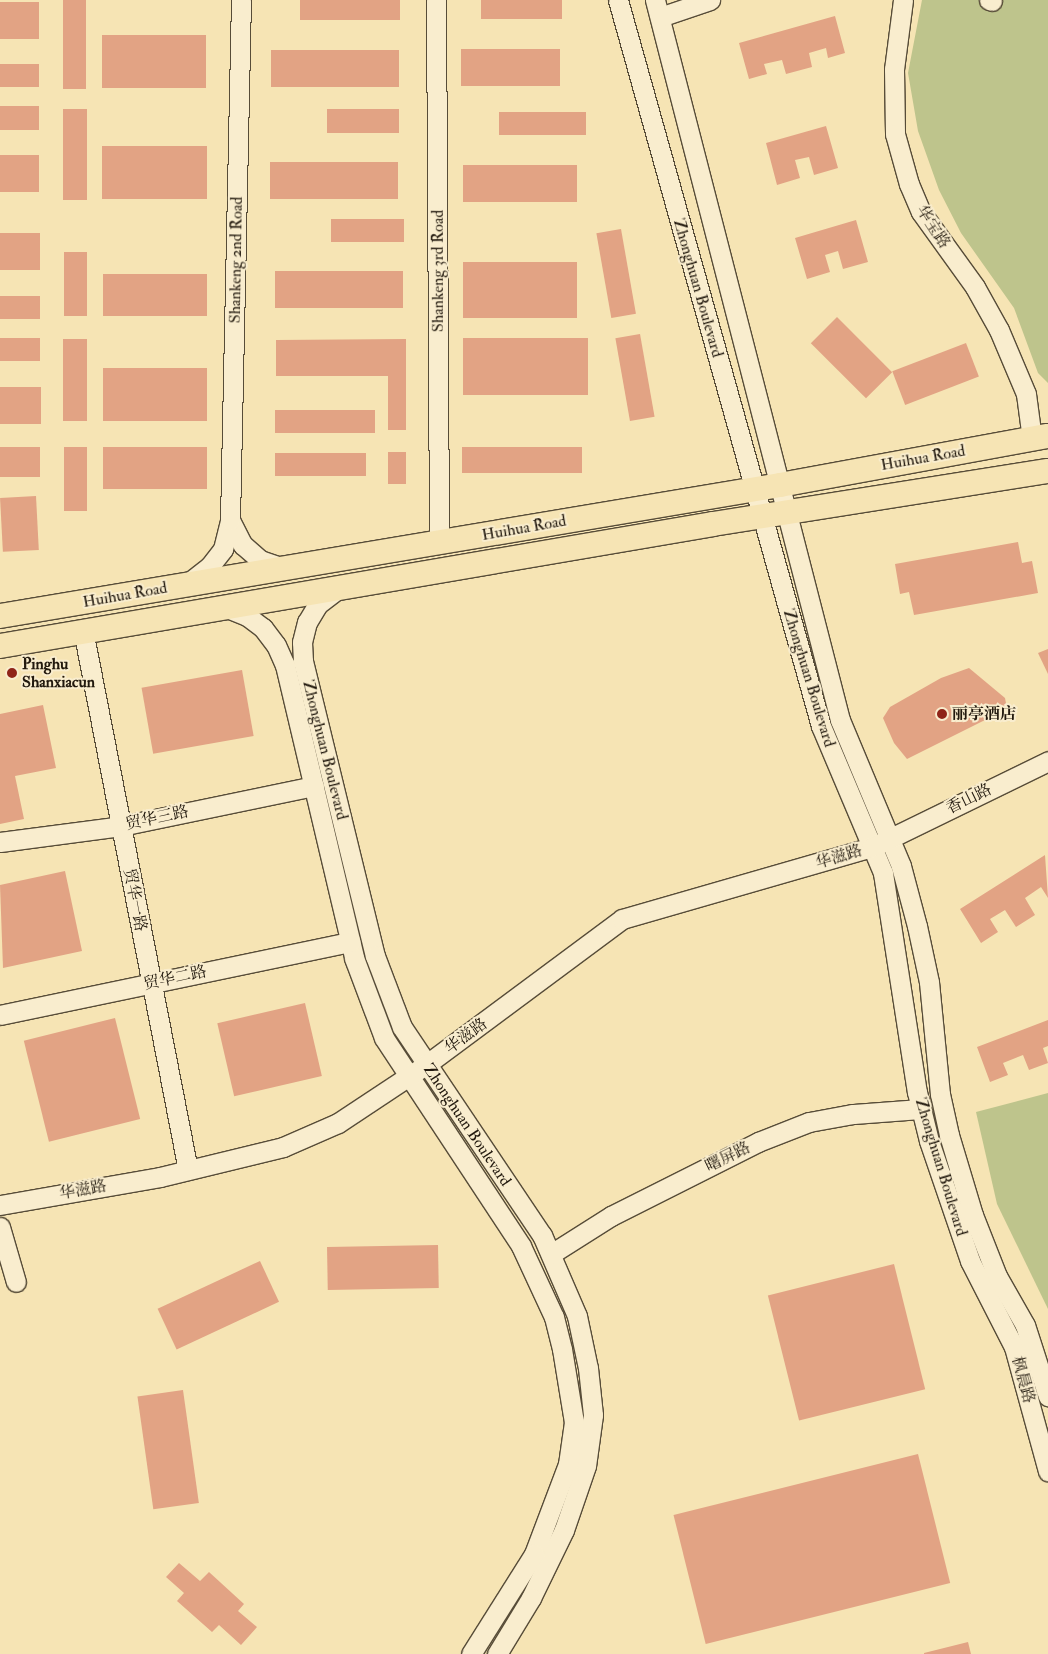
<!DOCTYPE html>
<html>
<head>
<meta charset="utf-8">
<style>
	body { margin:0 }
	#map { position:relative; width:1048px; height:1654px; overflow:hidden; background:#f6e4b4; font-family:"IM FELL Double Pica","Noto Serif SC",serif }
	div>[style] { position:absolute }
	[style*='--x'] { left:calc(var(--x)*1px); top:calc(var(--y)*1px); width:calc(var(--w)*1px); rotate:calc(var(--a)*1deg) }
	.green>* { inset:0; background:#bec48c }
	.building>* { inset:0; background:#e2a384; transform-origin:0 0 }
	.roads { filter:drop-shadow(1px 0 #574c38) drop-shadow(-1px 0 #574c38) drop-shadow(0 1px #574c38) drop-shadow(0 -1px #574c38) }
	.minor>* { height:19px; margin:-9.5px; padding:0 9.5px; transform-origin:9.5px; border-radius:9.5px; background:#f9edce }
	.major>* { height:24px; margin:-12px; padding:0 12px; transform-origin:12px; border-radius:12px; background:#f6e4b4 }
	.dots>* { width:14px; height:14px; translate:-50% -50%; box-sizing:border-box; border:2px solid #f9edce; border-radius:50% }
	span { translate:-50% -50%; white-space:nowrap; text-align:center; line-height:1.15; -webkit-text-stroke:4px #f9edce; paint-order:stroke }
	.street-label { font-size:16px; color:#22190e }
	.poi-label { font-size:16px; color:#22190e; font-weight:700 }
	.left { translate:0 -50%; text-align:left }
</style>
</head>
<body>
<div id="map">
	<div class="green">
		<i style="clip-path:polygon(922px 0,1048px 0,1048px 383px,1038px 373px,1014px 308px,961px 233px,939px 190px,918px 131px,908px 73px)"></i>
		<i style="clip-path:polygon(1048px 1093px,1048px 1309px,997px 1204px,976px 1112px)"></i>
	</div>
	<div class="building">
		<i style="left:63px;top:0;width:23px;height:89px"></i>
		<i style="left:300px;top:0;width:100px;height:20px"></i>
		<i style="left:481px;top:0;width:81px;height:19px"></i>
		<i style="left:0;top:2px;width:39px;height:37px"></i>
		<i style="clip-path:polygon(835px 16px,845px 53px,828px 58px,826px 48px,809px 53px,812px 67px,786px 74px,782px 60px,764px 64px,767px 74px,749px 79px,739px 43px)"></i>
		<i style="left:206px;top:35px;width:53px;height:104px;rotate:90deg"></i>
		<i style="left:461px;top:49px;width:99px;height:37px"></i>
		<i style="left:271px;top:50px;width:128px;height:37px"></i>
		<i style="left:0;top:64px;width:39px;height:23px"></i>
		<i style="left:39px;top:106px;width:24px;height:39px;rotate:90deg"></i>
		<i style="left:63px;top:109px;width:24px;height:91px"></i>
		<i style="left:327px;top:109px;width:72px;height:24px"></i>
		<i style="left:586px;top:112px;width:23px;height:87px;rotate:90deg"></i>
		<i style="clip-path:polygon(826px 126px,838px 168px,814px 175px,809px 157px,795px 160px,800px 178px,777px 185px,766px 143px)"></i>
		<i style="left:207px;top:146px;width:53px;height:105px;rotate:90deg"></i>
		<i style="left:0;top:155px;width:39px;height:37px"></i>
		<i style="left:270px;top:162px;width:128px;height:37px"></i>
		<i style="left:577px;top:165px;width:37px;height:114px;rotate:90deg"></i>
		<i style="left:331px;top:219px;width:73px;height:23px"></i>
		<i style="clip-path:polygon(856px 220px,868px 262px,843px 269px,838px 251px,825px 255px,830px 272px,807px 279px,795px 238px)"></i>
		<i style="left:621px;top:229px;width:86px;height:25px;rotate:80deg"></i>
		<i style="left:0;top:233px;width:40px;height:37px"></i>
		<i style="left:64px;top:252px;width:23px;height:64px"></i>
		<i style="left:463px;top:262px;width:114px;height:56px"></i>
		<i style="left:403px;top:271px;width:37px;height:128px;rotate:90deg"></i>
		<i style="left:103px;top:274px;width:104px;height:42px"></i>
		<i style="left:0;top:296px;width:40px;height:23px"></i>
		<i style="left:837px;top:317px;width:78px;height:37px;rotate:45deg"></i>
		<i style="left:640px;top:334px;width:84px;height:25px;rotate:80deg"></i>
		<i style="left:0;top:338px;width:40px;height:23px"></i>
		<i style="left:588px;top:338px;width:57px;height:125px;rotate:90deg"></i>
		<i style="left:63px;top:339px;width:24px;height:82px"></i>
		<i style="clip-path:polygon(406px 339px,406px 430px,388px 430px,388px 376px,276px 376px,276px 340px)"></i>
		<i style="left:966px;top:343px;width:36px;height:79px;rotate:69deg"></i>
		<i style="left:103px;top:368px;width:104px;height:53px"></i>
		<i style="left:0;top:387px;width:41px;height:37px"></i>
		<i style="left:375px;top:410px;width:23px;height:100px;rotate:90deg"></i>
		<i style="left:40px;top:447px;width:30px;height:40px;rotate:90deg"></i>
		<i style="left:64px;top:447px;width:23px;height:64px"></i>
		<i style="left:103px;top:447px;width:104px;height:42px"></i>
		<i style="left:462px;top:447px;width:120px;height:26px"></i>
		<i style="left:388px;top:452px;width:18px;height:32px"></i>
		<i style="left:275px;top:453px;width:91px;height:23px"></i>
		<i style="left:36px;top:496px;width:54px;height:36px;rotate:87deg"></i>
		<i style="clip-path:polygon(1018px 542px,1022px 563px,1032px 561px,1038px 593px,914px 615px,909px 592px,900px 594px,895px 564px)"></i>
		<i style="clip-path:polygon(1048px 649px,1048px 674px,1038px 653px)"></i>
		<i style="clip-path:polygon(969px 668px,1005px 698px,1007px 709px,907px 759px,894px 743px,883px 718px,890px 707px,941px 678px)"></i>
		<i style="left:242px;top:670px;width:67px;height:102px;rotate:80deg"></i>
		<i style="clip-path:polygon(43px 705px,56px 768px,15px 776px,24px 819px,0 824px,0 714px)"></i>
		<i style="clip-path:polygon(1045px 855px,1048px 898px,1041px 887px,1025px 898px,1035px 915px,1016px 927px,1005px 910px,990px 919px,998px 932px,981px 943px,960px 909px)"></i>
		<i style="clip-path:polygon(65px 871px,82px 951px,3px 968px,0 885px)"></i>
		<i style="left:305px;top:1003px;width:75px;height:90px;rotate:77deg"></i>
		<i style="left:115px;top:1018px;width:104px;height:94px;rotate:76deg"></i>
		<i style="clip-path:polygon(1048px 1020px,1048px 1046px,1043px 1048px,1048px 1063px,1029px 1070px,1023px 1055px,1003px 1063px,1008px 1075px,990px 1082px,977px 1047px)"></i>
		<i style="left:438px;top:1245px;width:43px;height:111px;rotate:89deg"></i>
		<i style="left:260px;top:1261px;width:45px;height:113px;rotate:65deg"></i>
		<i style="left:894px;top:1264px;width:129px;height:130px;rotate:76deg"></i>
		<i style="left:183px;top:1390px;width:114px;height:46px;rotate:82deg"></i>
		<i style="left:918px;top:1454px;width:133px;height:252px;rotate:76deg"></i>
		<i style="clip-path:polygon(179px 1563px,200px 1581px,209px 1572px,244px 1604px,238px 1611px,257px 1627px,241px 1645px,219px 1625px,212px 1632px,177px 1601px,184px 1593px,166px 1577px)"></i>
		<i style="clip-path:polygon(968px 1642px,971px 1654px,924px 1654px,924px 1653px)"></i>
	</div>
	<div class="roads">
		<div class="minor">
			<i style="--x:436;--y:0;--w:542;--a:89.68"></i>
			<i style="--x:618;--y:0;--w:754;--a:74.38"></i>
			<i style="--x:821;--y:726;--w:160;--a:67.1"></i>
			<i style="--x:883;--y:873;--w:222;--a:81.2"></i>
			<i style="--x:917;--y:1092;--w:50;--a:76.2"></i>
			<i style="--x:929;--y:1141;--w:127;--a:71.1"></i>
			<i style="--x:970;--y:1261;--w:97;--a:62.9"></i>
			<i style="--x:1014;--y:1347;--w:129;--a:74.7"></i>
			<i style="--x:655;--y:0;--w:743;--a:75.59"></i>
			<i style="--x:840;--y:720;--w:158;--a:67.3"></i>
			<i style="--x:901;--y:866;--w:62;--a:75.1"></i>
			<i style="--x:917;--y:926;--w:57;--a:77.9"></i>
			<i style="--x:929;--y:982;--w:113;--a:84.4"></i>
			<i style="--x:940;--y:1094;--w:42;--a:77.6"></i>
			<i style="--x:949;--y:1135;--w:84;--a:73.3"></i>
			<i style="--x:973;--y:1215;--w:66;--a:68.5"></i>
			<i style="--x:997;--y:1276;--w:56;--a:60.3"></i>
			<i style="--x:1025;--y:1325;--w:75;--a:72.1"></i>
			<i style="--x:903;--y:0;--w:70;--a:97.4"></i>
			<i style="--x:894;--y:69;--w:65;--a:89.1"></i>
			<i style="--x:895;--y:134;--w:52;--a:74.4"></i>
			<i style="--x:909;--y:184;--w:30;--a:67"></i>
			<i style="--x:921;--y:212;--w:92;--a:54.2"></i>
			<i style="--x:975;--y:287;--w:49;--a:60.8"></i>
			<i style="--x:999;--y:330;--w:69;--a:67.1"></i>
			<i style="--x:1026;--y:394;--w:45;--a:82.4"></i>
			<i style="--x:989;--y:0;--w:3;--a:18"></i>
			<i style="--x:660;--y:17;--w:53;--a:-18.8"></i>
			<i style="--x:230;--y:520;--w:28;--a:63"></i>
			<i style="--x:243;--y:545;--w:23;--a:41"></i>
			<i style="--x:260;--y:560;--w:24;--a:19"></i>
			<i style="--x:187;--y:584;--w:28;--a:-38"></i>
			<i style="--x:209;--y:567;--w:23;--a:-52"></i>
			<i style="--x:223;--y:549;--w:30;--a:-76"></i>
			<i style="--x:230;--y:520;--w:520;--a:-88.79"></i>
			<i style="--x:338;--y:589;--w:25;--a:143"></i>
			<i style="--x:318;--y:604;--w:21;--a:121"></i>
			<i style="--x:307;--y:622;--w:21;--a:104"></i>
			<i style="--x:302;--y:642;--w:19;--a:87"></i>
			<i style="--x:303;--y:661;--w:304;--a:76.3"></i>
			<i style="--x:375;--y:956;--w:76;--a:69.2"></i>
			<i style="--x:402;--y:1027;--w:251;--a:56.1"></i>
			<i style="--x:542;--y:1235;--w:88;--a:66.6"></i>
			<i style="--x:577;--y:1316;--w:53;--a:78.1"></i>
			<i style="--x:588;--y:1368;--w:47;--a:83.9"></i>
			<i style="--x:593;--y:1415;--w:51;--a:97.8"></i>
			<i style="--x:586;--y:1466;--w:68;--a:109"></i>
			<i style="--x:564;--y:1530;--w:76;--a:115.9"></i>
			<i style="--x:531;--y:1598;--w:66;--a:121.3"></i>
			<i style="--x:227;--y:608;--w:22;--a:22"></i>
			<i style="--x:247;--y:616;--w:20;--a:37"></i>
			<i style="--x:263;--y:628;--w:21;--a:53"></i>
			<i style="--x:276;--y:645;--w:22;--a:66"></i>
			<i style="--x:285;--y:665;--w:301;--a:76.7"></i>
			<i style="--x:354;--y:958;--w:85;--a:69.4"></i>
			<i style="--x:384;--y:1038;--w:249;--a:56.6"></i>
			<i style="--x:521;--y:1246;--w:78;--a:65.1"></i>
			<i style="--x:554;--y:1317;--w:33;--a:76"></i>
			<i style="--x:562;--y:1349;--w:74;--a:80.7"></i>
			<i style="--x:574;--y:1422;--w:42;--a:98.1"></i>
			<i style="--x:568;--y:1464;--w:96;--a:110.7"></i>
			<i style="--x:534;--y:1554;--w:118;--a:122.2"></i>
			<i style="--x:83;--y:630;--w:550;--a:79"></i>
			<i style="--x:0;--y:842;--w:122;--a:-7.5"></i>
			<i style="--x:121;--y:826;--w:197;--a:-11.7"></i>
			<i style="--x:0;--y:1015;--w:358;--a:-11.8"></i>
			<i style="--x:0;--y:1205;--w:162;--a:-9.9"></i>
			<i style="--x:160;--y:1177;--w:127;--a:-13.7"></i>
			<i style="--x:283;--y:1147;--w:60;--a:-23.6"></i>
			<i style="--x:338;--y:1123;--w:107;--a:-33.5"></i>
			<i style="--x:427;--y:1064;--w:243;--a:-36.6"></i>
			<i style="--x:622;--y:919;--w:260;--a:-16.1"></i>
			<i style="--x:872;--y:847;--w:196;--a:-26"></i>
			<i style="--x:0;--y:1227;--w:57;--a:73.8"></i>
			<i style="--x:551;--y:1254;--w:71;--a:-32.3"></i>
			<i style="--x:611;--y:1216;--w:165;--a:-26.7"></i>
			<i style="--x:758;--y:1142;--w:55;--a:-21.4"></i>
			<i style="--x:809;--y:1122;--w:45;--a:-10.3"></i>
			<i style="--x:853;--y:1114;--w:68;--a:-4.2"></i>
		</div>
		<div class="major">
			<i style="--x:0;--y:616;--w:791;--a:-9.53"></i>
			<i style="--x:780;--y:485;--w:272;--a:-10.4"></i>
			<i style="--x:0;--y:646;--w:723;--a:-9.71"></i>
			<i style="--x:713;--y:524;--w:339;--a:-9"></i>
		</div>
	</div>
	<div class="dots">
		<i style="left:12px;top:673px;background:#8f2418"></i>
		<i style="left:942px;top:714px;background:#8f2418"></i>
	</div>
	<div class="street-label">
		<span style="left:933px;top:227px;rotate:57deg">华宝路</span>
		<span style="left:236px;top:260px;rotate:-89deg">Shankeng 2nd Road</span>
		<span style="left:438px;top:271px;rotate:-90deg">Shankeng 3rd Road</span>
		<span style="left:698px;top:288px;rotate:74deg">Zhonghuan Boulevard</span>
		<span style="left:923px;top:458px;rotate:-10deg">Huihua Road</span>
		<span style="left:524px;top:528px;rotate:-10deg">Huihua Road</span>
		<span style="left:125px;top:595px;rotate:-10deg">Huihua Road</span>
		<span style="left:809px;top:678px;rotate:73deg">Zhonghuan Boulevard</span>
		<span style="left:325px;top:750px;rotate:76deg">Zhonghuan Boulevard</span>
		<span style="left:969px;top:799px;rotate:-26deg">香山路</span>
		<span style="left:157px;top:818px;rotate:-12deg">贸华三路</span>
		<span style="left:839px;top:857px;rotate:-17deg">华滋路</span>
		<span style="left:135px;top:900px;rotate:79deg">贸华一路</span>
		<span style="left:175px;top:978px;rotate:-12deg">贸华二路</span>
		<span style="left:466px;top:1036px;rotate:-36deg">华滋路</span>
		<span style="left:467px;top:1125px;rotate:56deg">Zhonghuan Boulevard</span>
		<span style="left:728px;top:1157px;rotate:-26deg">曙屏路</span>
		<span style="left:941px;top:1167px;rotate:73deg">Zhonghuan Boulevard</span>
		<span style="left:83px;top:1190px;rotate:-10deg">华滋路</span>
		<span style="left:1023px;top:1380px;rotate:75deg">枫晨路</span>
	</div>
	<div class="poi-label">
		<span class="left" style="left:22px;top:673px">Pinghu<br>Shanxiacun</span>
		<span class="left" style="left:952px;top:714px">丽亭酒店</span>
	</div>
</div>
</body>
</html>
